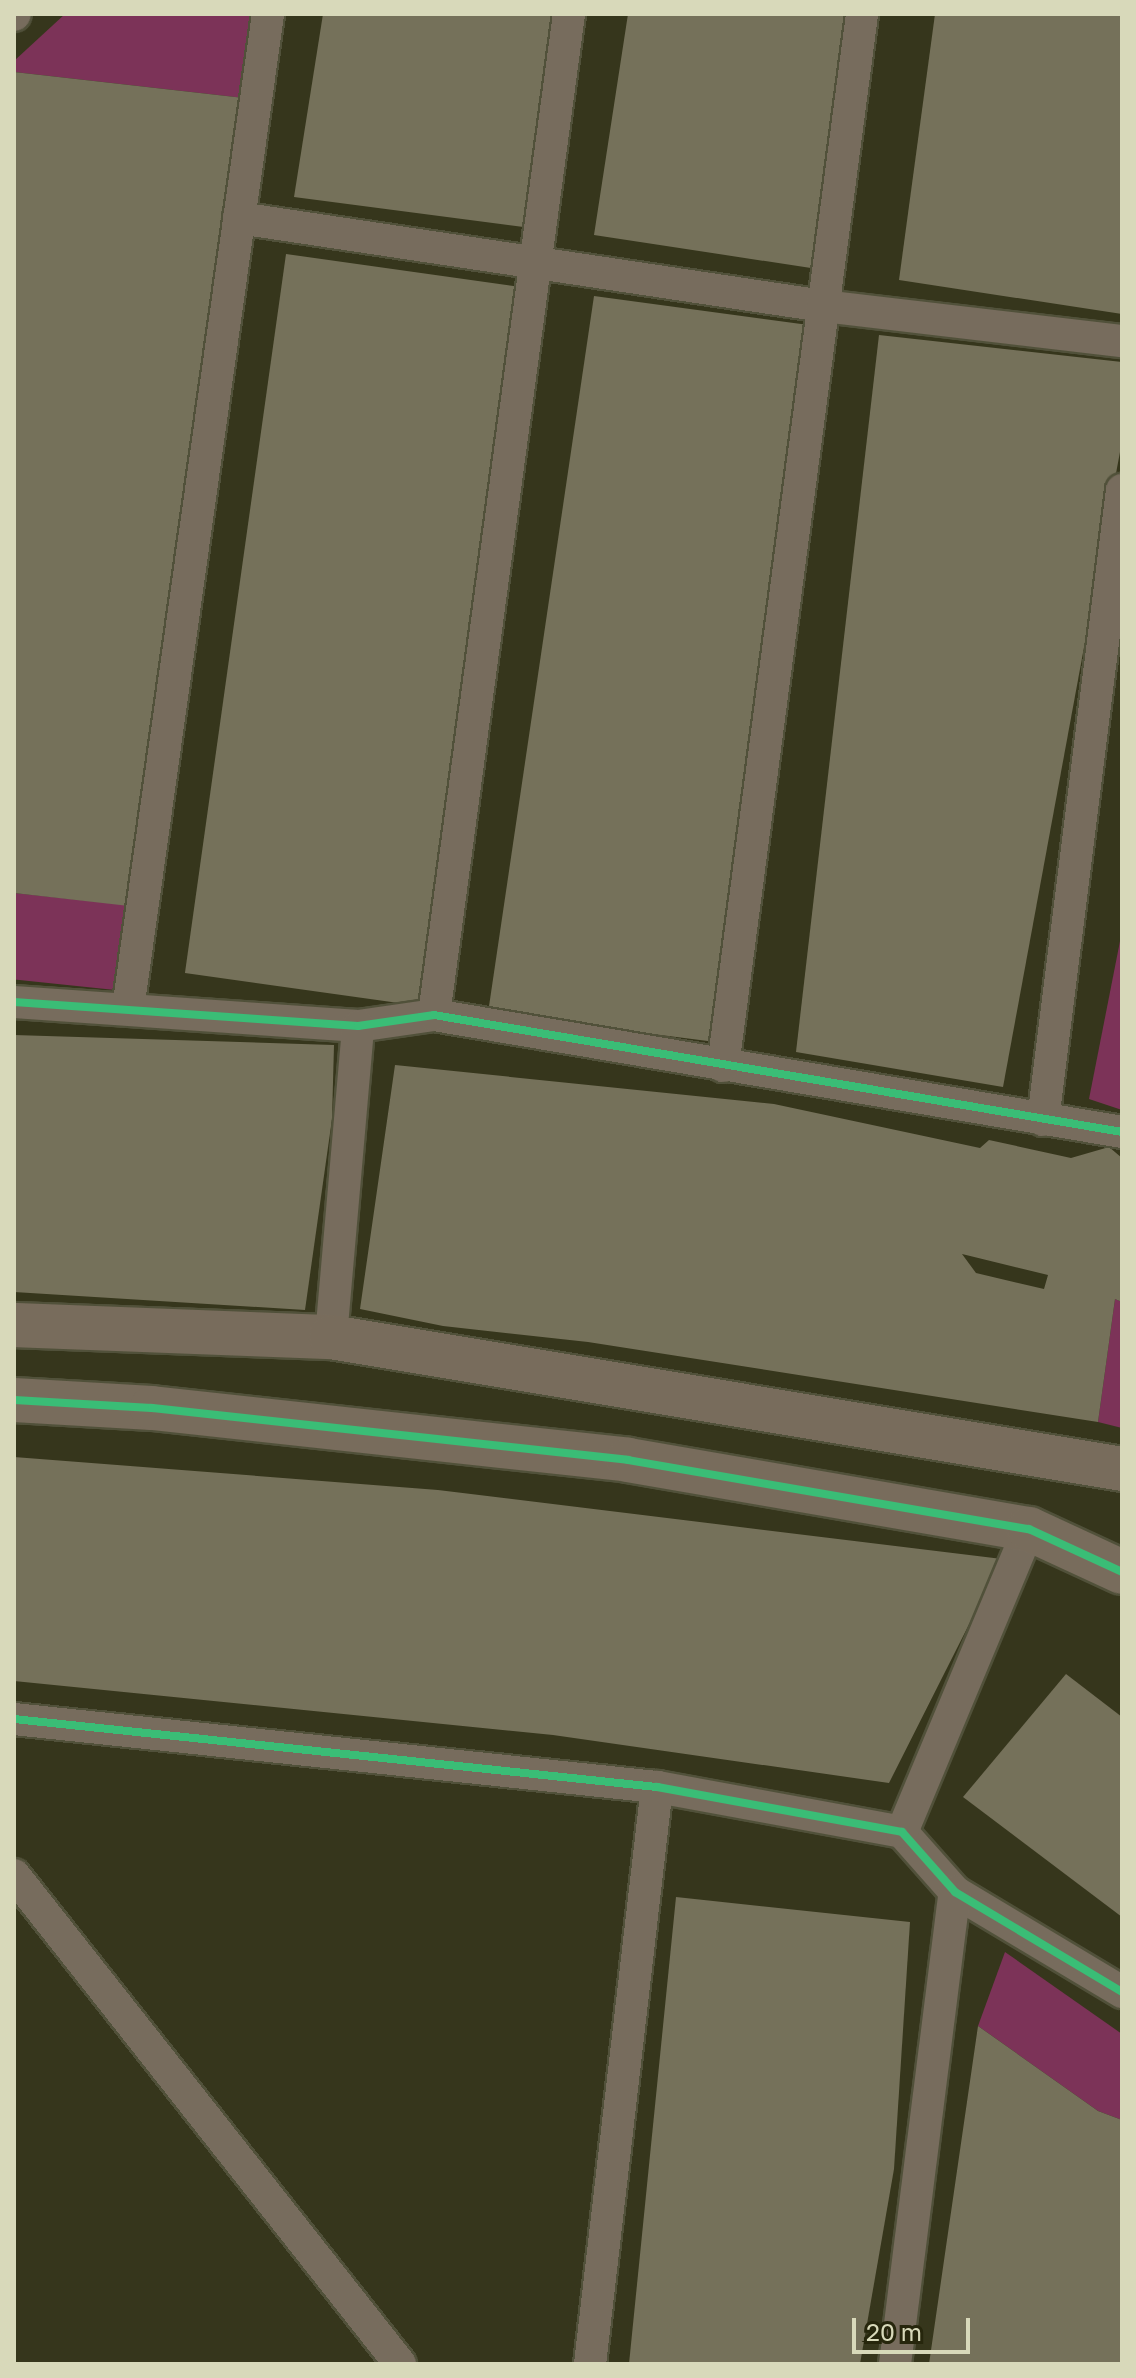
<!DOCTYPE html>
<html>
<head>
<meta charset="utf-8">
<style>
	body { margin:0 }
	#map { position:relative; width:1136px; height:2378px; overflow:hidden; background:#36361c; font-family:"Golos Text",sans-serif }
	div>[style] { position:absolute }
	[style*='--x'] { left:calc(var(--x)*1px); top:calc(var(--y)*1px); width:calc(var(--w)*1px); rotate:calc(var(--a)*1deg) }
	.green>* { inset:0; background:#7c3358; transform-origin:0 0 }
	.building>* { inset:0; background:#75715a; transform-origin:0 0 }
	.roads { filter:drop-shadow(2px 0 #51513a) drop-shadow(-2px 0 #51513a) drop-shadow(0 2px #51513a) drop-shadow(0 -2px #51513a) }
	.street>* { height:32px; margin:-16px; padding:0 16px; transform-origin:16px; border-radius:16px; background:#776c5d }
	.secondary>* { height:44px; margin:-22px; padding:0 22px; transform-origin:22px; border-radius:22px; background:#786c5c }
	.cycleway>* { height:8px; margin:-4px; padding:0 4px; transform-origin:4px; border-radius:4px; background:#3abd76 }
	span { translate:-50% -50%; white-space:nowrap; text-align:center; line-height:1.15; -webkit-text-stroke:8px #26260c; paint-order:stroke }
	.frame { position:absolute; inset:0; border:16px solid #d8d9ba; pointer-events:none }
	.scale { position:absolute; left:852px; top:2318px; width:118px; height:36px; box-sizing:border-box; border:4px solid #d8d9ba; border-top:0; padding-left:10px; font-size:24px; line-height:28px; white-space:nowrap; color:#d8d9ba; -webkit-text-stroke:6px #26260c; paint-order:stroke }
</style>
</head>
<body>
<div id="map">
	<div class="green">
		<i style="clip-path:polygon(65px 14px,259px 14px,244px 98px,14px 72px,14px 61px)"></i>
		<i style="left:14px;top:893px;width:125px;height:86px;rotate:6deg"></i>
		<i style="clip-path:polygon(1122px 931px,1122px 1110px,1089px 1099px)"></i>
		<i style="clip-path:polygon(1115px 1299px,1122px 1302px,1122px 1428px,1098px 1422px)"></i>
		<i style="clip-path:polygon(1005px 1952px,1122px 2034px,1122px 2120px,1098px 2111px,978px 2026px)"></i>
	</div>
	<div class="building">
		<i style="clip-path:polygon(323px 14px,572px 14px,539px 229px,294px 197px)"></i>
		<i style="clip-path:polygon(628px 14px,875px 14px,837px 272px,594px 235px)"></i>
		<i style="clip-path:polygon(935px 14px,1122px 14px,1122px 314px,899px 280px)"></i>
		<i style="clip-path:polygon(14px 72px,244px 98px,138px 907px,14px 893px)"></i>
		<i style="left:286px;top:254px;width:250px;height:726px;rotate:8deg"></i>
		<i style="clip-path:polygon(594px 296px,831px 328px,806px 560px,739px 1045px,488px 1013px)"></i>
		<i style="clip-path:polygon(879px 335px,1122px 362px,1122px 441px,1003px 1087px,796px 1052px)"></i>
		<i style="clip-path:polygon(14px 1035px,334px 1045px,332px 1119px,305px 1310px,14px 1292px)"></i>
		<i style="clip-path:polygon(evenodd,395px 1065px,774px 1104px,980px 1148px,989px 1140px,1071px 1158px,1109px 1147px,1122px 1158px,1122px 1302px,1115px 1299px,1098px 1422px,588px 1342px,443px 1326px,360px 1309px,395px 1065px,962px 1254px,1048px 1275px,1044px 1289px,976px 1273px,962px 1254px)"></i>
		<i style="clip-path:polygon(14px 1457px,438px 1490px,1002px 1559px,889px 1783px,553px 1735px,14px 1681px)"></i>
		<i style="clip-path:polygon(1066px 1674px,1122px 1717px,1122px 1917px,963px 1797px)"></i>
		<i style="clip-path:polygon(676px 1897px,910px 1922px,894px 2169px,860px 2364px,629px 2364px)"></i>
		<i style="clip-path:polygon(978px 2026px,1098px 2111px,1122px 2120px,1122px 2364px,929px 2364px)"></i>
	</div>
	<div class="roads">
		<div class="street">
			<i style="--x:14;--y:15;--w:1;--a:-45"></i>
			<i style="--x:239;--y:218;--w:591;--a:8.57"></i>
			<i style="--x:823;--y:306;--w:301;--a:6.7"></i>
			<i style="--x:14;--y:1002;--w:345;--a:4"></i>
			<i style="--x:358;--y:1026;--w:77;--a:-8.2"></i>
			<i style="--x:434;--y:1015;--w:698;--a:9.65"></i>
			<i style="--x:128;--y:1009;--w:1005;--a:-81.99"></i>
			<i style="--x:434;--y:1015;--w:1010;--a:-82.32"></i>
			<i style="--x:723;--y:1066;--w:1061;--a:-82.47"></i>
			<i style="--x:1043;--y:1120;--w:635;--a:-82.85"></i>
			<i style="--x:331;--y:1337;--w:312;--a:-85"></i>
			<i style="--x:14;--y:1719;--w:647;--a:6.04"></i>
			<i style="--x:657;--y:1787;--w:249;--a:10.4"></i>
			<i style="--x:902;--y:1832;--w:80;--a:48.5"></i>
			<i style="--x:955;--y:1892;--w:195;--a:30.9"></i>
			<i style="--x:902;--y:1832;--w:329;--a:-67.3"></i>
			<i style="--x:14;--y:1875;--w:623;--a:51.71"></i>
			<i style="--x:590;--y:2364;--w:581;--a:-83.38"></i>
			<i style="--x:895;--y:2364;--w:476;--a:-82.8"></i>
		</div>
		<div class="secondary">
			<i style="--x:14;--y:1325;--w:317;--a:2.2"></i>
			<i style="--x:331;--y:1337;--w:802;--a:9.47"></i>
			<i style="--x:14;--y:1400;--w:138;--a:3.3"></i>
			<i style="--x:152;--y:1408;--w:479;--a:6.2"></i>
			<i style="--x:628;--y:1460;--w:407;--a:9.8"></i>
			<i style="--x:1029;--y:1529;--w:102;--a:24.8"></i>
		</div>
	</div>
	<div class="cycleway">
		<i style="--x:14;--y:1002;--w:345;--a:4"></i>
		<i style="--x:358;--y:1026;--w:77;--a:-8.2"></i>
		<i style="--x:434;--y:1015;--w:698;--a:9.65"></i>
		<i style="--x:14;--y:1400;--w:138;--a:3.3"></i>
		<i style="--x:152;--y:1408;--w:479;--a:6.2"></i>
		<i style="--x:628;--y:1460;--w:407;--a:9.8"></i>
		<i style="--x:1029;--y:1529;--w:102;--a:24.8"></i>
		<i style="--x:14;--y:1719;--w:647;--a:6.04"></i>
		<i style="--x:657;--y:1787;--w:249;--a:10.4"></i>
		<i style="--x:902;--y:1832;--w:80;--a:48.5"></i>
		<i style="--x:955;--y:1892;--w:195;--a:30.9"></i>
	</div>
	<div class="frame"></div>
	<div class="scale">20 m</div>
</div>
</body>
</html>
